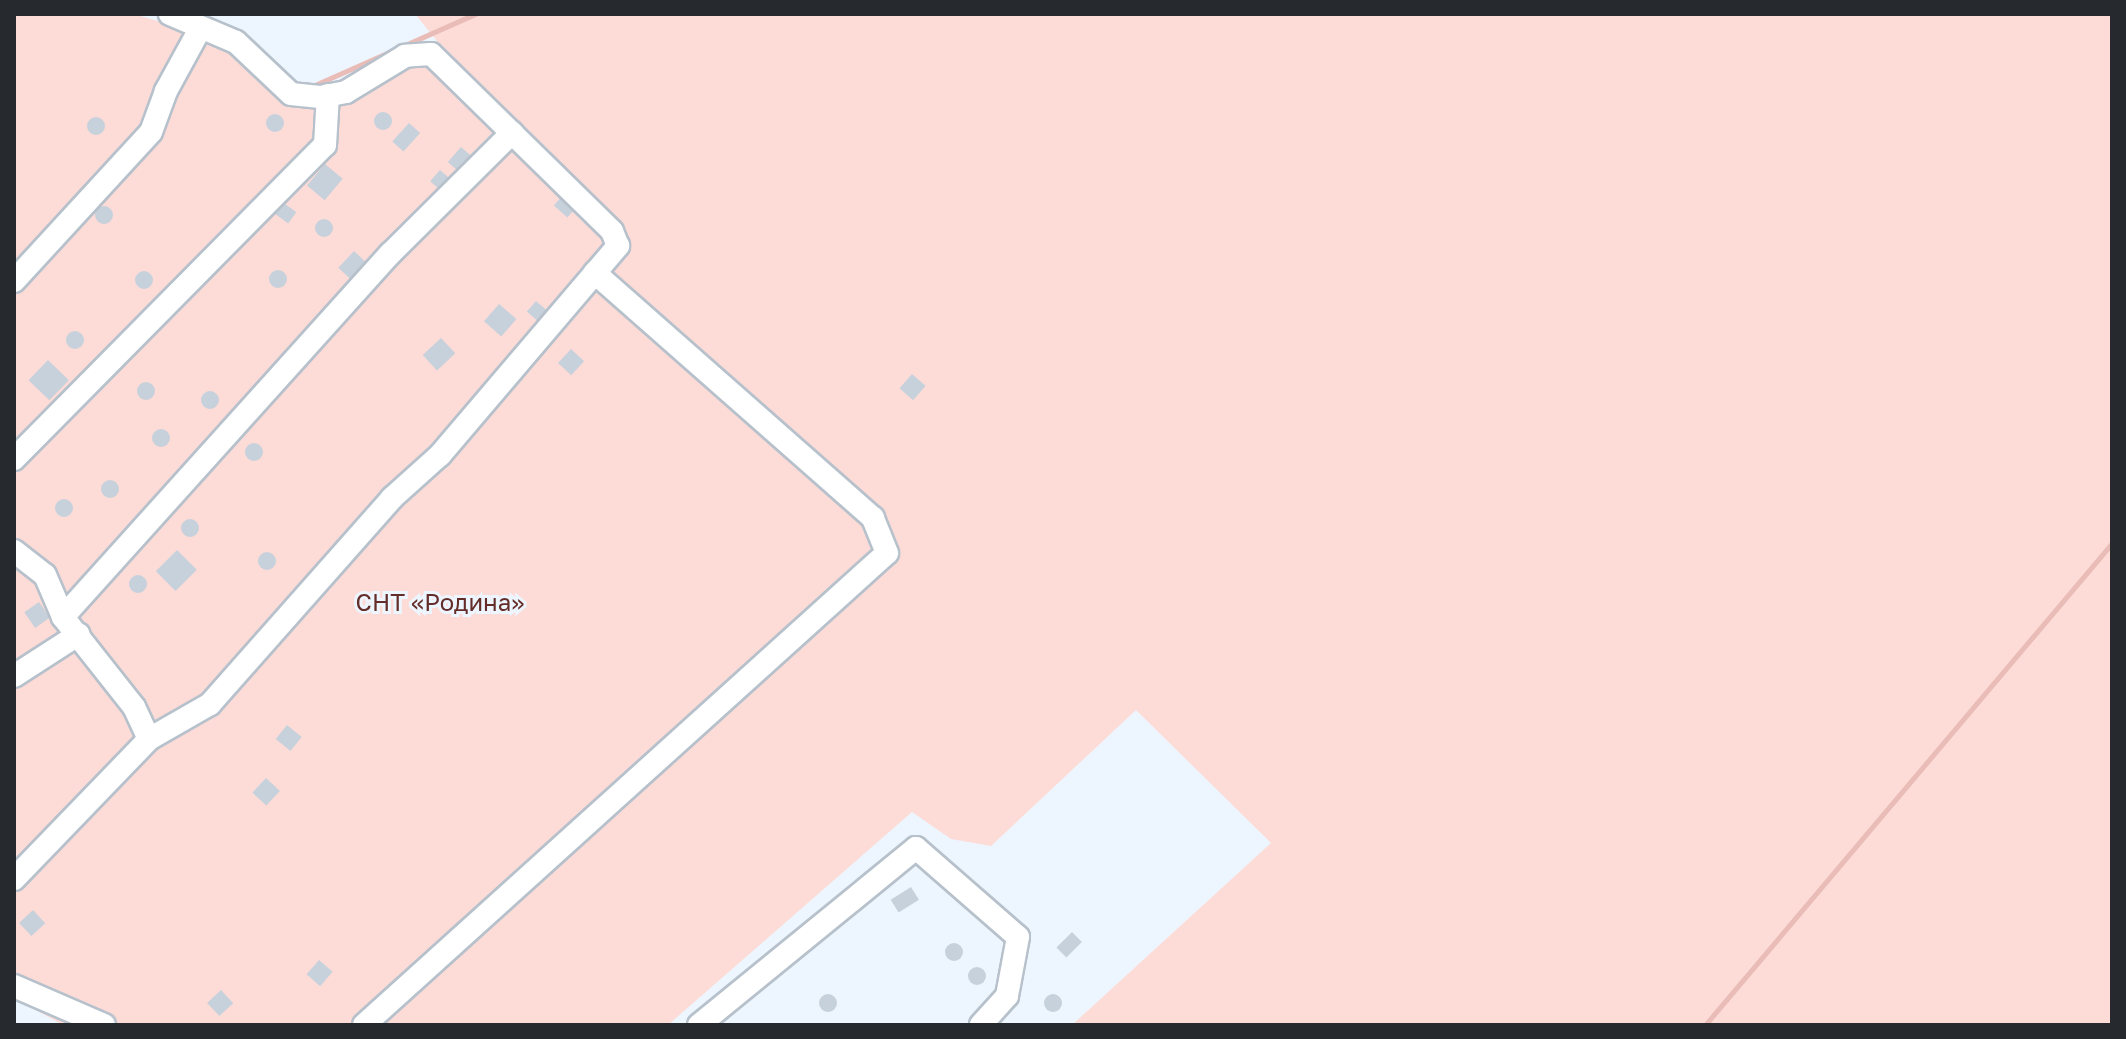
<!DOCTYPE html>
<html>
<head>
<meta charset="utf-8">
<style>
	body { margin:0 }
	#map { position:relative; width:2126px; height:1039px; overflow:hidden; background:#edf6fe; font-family:"Golos Text",sans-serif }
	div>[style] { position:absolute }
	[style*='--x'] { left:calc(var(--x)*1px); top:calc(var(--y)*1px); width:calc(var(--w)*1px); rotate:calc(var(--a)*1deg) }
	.green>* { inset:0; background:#fddcd8 }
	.stream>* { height:5px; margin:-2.5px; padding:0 2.5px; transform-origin:2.5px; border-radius:2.5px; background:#e9bcb8 }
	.building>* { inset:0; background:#c6d1db; transform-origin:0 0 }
	.round { border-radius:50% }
	.roads { filter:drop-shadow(2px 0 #b7c1cb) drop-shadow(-2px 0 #b7c1cb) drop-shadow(0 2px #b7c1cb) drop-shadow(0 -2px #b7c1cb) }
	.minor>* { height:22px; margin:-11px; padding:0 11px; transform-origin:11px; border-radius:11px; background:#fff }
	span { translate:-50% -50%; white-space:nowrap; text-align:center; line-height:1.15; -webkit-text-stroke:6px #edf6fe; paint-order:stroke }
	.park-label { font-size:24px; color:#652d2a }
	.frame { position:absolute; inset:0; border:16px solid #262a2e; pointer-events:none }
</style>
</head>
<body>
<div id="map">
	<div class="green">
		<i style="clip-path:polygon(14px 14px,134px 14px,191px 31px,237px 32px,296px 83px,351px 93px,418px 58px,437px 41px,415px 14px,2112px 14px,2112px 1025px,1072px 1025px,1271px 843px,1136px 710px,991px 846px,951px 839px,912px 812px,668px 1025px,63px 1025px,14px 998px)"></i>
	</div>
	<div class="stream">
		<i style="--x:308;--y:88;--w:183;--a:-23.9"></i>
		<i style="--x:1705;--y:1025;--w:631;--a:-49.82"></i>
	</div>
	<div class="building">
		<i class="round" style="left:374px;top:112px;width:18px;height:18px"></i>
		<i class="round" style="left:266px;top:114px;width:18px;height:18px"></i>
		<i class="round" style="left:87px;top:117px;width:18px;height:18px"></i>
		<i style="left:409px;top:123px;width:15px;height:25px;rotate:42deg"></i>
		<i style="left:461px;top:147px;width:18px;height:20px;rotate:41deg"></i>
		<i style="left:325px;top:164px;width:23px;height:28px;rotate:40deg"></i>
		<i style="left:440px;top:170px;width:18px;height:15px;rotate:41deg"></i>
		<i style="left:563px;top:195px;width:18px;height:14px;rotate:41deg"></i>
		<i style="left:281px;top:201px;width:19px;height:14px;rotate:36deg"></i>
		<i class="round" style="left:95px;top:206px;width:18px;height:18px"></i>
		<i class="round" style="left:315px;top:219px;width:18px;height:18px"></i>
		<i style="left:354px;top:251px;width:18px;height:23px;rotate:43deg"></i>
		<i class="round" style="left:269px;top:270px;width:18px;height:18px"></i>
		<i class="round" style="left:135px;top:271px;width:18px;height:18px"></i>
		<i style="left:536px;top:301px;width:18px;height:14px;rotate:41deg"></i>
		<i style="left:499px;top:304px;width:23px;height:23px;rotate:41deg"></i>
		<i class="round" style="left:66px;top:331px;width:18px;height:18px"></i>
		<i style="left:441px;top:338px;width:21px;height:25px;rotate:47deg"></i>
		<i style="left:571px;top:349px;width:18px;height:19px;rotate:43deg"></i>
		<i style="left:48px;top:360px;width:29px;height:28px;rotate:44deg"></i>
		<i style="left:912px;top:374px;width:18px;height:19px;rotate:41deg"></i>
		<i class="round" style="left:137px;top:382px;width:18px;height:18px"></i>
		<i class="round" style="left:201px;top:391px;width:18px;height:18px"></i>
		<i class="round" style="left:152px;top:429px;width:18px;height:18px"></i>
		<i class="round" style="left:245px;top:443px;width:18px;height:18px"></i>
		<i class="round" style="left:101px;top:480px;width:18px;height:18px"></i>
		<i class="round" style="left:55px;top:499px;width:18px;height:18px"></i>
		<i class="round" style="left:181px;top:519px;width:18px;height:18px"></i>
		<i style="left:177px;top:550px;width:28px;height:30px;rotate:45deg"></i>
		<i class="round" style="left:258px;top:552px;width:18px;height:18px"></i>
		<i class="round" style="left:129px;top:575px;width:18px;height:18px"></i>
		<i style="left:39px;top:602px;width:19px;height:18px;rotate:55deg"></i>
		<i style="left:287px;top:725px;width:19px;height:18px;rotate:39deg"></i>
		<i style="left:266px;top:778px;width:19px;height:20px;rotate:43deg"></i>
		<i style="left:911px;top:887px;width:15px;height:24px;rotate:58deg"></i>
		<i style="left:33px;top:910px;width:18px;height:19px;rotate:47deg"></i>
		<i style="left:1072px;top:932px;width:14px;height:22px;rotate:45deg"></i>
		<i class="round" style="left:945px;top:943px;width:18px;height:18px"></i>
		<i style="left:319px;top:960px;width:18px;height:19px;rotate:41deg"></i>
		<i class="round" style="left:968px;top:967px;width:18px;height:18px"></i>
		<i style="left:221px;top:990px;width:18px;height:19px;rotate:47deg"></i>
		<i class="round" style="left:819px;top:994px;width:18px;height:18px"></i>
		<i class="round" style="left:1044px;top:994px;width:18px;height:18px"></i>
	</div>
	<div class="roads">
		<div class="minor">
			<i style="--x:14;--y:281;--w:202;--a:-47.4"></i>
			<i style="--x:151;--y:132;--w:44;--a:-69.9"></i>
			<i style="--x:166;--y:91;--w:71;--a:-61.3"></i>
			<i style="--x:14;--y:459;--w:442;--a:-45.3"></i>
			<i style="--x:325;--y:145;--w:50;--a:-86.6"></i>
			<i style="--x:14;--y:551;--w:39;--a:38"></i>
			<i style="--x:45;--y:575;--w:46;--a:66.8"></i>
			<i style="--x:14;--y:676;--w:77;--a:-32.9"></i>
			<i style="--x:149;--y:739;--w:35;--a:-115"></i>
			<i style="--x:134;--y:707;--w:115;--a:-128.3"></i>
			<i style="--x:63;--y:617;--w:489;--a:-48"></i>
			<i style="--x:390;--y:254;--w:172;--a:-44.8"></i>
			<i style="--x:14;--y:879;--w:194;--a:-46"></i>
			<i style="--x:149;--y:739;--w:70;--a:-29.8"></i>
			<i style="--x:210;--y:704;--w:275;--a:-48.5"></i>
			<i style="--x:392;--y:498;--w:64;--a:-41.9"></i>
			<i style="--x:440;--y:455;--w:275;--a:-49.6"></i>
			<i style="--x:618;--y:246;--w:16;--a:-112"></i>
			<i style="--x:612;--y:231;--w:253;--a:-135.6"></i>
			<i style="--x:431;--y:54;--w:26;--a:176"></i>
			<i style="--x:405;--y:56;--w:69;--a:148.6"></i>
			<i style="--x:346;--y:92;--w:26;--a:169"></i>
			<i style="--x:320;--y:97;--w:29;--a:-174"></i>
			<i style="--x:291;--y:94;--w:76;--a:-136.6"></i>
			<i style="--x:236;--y:42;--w:72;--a:-157"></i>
			<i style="--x:14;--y:986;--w:98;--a:23.4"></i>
			<i style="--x:364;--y:1025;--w:704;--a:-42.07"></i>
			<i style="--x:887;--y:553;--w:38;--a:-112"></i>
			<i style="--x:873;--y:518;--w:371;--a:-138.6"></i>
			<i style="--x:699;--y:1025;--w:280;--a:-39.2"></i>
			<i style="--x:916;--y:848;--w:135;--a:41.1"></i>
			<i style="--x:1018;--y:937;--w:60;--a:100.6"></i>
			<i style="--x:1007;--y:996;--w:39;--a:132"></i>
		</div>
	</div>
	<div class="park-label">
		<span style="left:440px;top:602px">СНТ «Родина»</span>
	</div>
	<div class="frame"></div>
</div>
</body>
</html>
